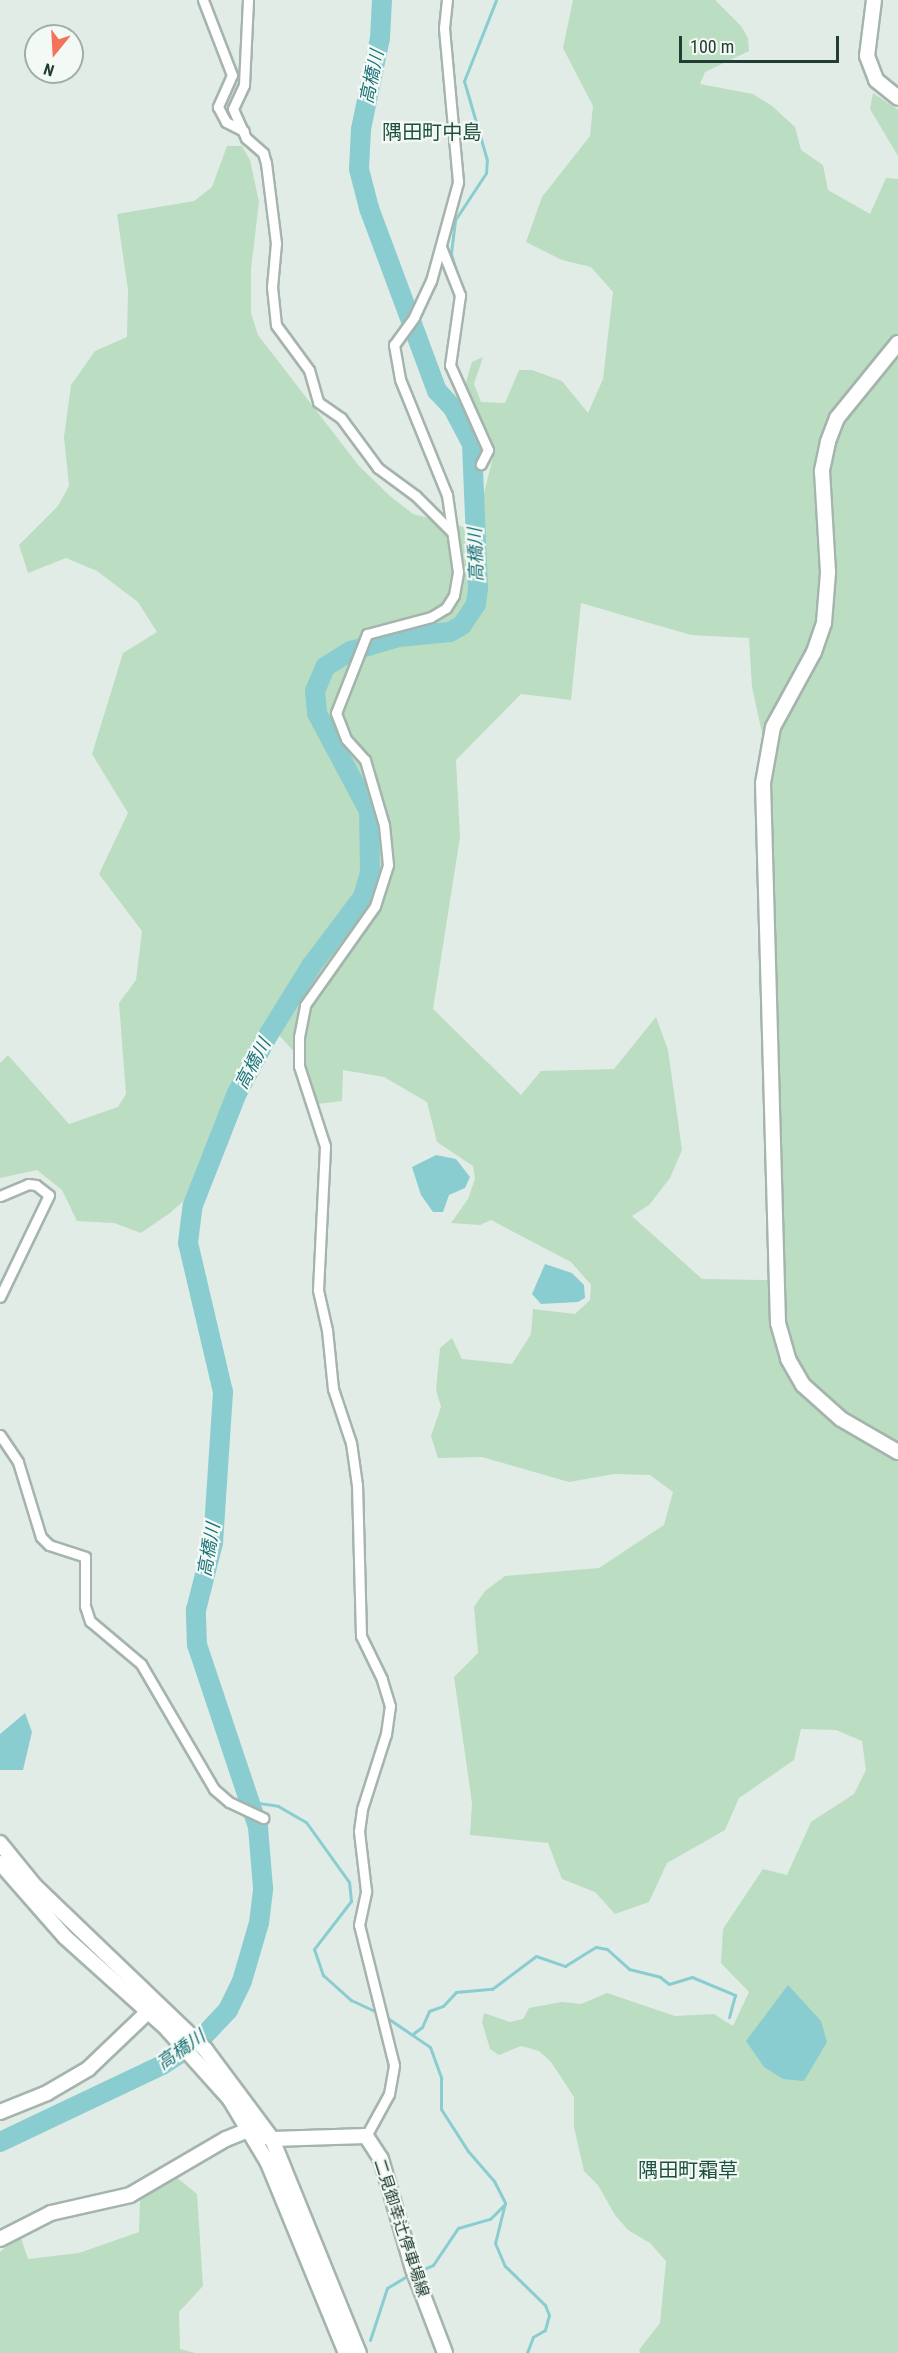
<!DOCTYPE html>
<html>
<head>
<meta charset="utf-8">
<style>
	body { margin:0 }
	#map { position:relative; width:898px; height:2353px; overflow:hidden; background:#e2ece7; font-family:"Roboto Condensed","Noto Sans JP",sans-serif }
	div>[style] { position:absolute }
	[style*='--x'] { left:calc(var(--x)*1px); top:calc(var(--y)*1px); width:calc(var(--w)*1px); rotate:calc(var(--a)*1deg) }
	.green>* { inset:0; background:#bbddc1 }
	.water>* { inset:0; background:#8acdd1 }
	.stream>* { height:3px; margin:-1.5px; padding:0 1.5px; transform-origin:1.5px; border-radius:1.5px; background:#8acdd1 }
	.river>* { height:20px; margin:-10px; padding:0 10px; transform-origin:10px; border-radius:10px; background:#8acdd1 }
	.roads { filter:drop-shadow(2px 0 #a5b4ad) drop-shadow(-2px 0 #a5b4ad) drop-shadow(0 2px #a5b4ad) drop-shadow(0 -2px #a5b4ad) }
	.street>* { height:9px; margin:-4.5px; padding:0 4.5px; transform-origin:4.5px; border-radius:4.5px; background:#fff }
	.secondary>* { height:14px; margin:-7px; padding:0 7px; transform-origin:7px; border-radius:7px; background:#fff }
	span { translate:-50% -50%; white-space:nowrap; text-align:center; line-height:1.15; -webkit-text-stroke:4.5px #f3f9f5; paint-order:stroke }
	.street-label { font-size:16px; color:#223d33 }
	.water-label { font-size:18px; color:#1c737a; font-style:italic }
	.quarter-label { font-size:20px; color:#1e503f }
	.north { position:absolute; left:24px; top:24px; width:60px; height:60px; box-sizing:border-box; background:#f3f9f5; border:2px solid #9faea7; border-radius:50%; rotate:198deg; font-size:16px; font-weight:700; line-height:24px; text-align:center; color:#223d33 }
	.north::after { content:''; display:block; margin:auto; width:21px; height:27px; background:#f2725a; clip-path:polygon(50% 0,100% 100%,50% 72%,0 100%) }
	.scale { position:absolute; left:679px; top:36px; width:160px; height:27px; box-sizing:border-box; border:3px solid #223d33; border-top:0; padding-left:8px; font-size:18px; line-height:21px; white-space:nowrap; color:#223d33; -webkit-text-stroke:4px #f3f9f5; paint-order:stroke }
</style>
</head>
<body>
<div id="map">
	<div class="green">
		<i style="clip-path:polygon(evenodd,573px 0,715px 0,741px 26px,748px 38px,749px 51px,705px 72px,700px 84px,753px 94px,772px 106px,795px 127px,801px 150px,823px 165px,828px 190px,870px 214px,886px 178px,898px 179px,898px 2353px,640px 2353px,639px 2350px,660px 2323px,666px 2261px,650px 2243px,628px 2230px,615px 2215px,598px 2185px,584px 2171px,574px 2127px,574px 2097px,551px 2062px,539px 2051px,521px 2046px,499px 2055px,490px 2049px,482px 2022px,484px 2013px,510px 2022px,523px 2019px,529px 2008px,562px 2002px,581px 2004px,607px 1993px,675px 2016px,714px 2014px,733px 2026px,749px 1992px,721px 1963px,723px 1929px,763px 1869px,787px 1875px,811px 1822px,854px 1794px,866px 1770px,862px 1741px,836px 1730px,801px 1729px,794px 1760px,739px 1798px,725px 1830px,667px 1863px,649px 1902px,615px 1914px,595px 1892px,562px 1879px,548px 1843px,470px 1835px,472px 1803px,454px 1677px,478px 1653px,474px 1607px,485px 1591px,505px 1576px,599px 1568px,664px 1525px,673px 1492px,650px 1475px,614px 1474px,569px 1482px,482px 1457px,438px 1458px,431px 1436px,441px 1407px,436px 1390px,440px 1348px,452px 1338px,462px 1359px,512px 1364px,531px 1334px,533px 1309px,575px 1314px,590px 1300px,591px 1285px,571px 1262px,491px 1220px,480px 1225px,451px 1223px,468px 1199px,475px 1179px,473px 1166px,437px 1142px,427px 1102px,384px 1077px,343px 1070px,342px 1101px,318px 1104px,306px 1065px,277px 1033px,244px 1094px,216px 1172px,170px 1213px,141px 1233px,114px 1223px,77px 1221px,62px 1190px,37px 1170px,0 1178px,0 1063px,8px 1055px,69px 1124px,118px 1107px,126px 1094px,119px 1003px,136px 980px,142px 931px,99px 874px,128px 813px,92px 754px,123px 653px,157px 632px,138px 602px,97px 571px,66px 558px,28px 573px,19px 545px,58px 506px,69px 486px,64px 437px,71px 385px,95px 351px,127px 337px,128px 290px,117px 214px,194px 201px,212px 187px,227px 146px,242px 146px,250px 160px,259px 202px,251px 269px,251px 313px,258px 335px,359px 466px,390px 496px,413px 514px,464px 527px,484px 493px,493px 457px,490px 436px,470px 399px,466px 382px,472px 362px,483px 357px,474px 384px,481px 402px,505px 403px,519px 370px,532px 370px,562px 381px,588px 413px,603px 379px,613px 292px,591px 267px,562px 260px,526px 242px,542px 197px,590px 136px,593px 106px,563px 48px,573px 0,581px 603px,691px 635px,749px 638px,752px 687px,762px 733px,770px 1280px,702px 1279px,632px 1216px,649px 1205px,670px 1178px,682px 1150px,668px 1050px,656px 1017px,614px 1069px,541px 1071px,521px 1095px,433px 1009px,460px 837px,456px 760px,521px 694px,571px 700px,581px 603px)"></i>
		<i style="clip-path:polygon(873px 93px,898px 110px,898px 156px,870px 109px)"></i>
		<i style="clip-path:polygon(176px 2177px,197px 2194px,203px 2286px,179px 2312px,180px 2349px,195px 2353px,0 2353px,0 2252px,20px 2235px,28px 2259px,79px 2253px,139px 2232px,140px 2200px)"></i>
	</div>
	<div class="water">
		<i style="clip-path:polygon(436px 1155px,456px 1159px,470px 1177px,465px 1188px,449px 1195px,443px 1212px,433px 1212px,421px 1195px,412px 1167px)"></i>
		<i style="clip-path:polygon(545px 1264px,572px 1273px,584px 1285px,585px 1298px,578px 1302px,541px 1304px,532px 1294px)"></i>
		<i style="clip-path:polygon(25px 1713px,32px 1732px,23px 1770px,0 1770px,0 1734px)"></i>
		<i style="clip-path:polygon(788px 1985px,821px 2021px,827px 2042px,804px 2081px,783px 2079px,764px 2067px,746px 2041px)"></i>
	</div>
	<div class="stream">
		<i style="--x:462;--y:290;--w:39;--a:-107"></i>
		<i style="--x:451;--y:253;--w:33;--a:-83"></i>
		<i style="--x:455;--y:220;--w:56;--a:-56.6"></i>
		<i style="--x:486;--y:173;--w:13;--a:-86"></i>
		<i style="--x:487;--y:160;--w:82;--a:-106.2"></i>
		<i style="--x:464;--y:81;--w:87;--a:-68.4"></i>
		<i style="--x:458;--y:391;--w:44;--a:69.9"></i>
		<i style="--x:473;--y:432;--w:28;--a:88"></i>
		<i style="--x:251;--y:1802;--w:27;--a:8"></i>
		<i style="--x:278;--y:1806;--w:32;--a:30"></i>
		<i style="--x:306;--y:1822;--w:74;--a:54.4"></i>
		<i style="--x:349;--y:1882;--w:19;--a:84"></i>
		<i style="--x:351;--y:1901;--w:61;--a:127.6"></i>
		<i style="--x:314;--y:1949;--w:28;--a:71"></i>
		<i style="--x:323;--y:1975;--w:38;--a:42"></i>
		<i style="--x:351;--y:2000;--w:29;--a:25"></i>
		<i style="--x:386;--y:2017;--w:53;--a:34.3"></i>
		<i style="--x:430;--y:2047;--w:33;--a:70"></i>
		<i style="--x:441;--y:2078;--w:31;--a:90"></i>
		<i style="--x:441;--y:2109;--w:50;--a:57.3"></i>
		<i style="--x:468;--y:2151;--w:40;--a:49"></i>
		<i style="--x:494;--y:2181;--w:25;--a:63"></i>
		<i style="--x:505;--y:2203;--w:41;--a:104"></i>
		<i style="--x:495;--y:2243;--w:25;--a:67"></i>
		<i style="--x:505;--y:2266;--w:56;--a:44.3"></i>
		<i style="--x:545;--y:2305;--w:11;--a:68"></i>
		<i style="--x:549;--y:2315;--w:16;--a:105"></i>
		<i style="--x:545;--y:2330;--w:14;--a:150"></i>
		<i style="--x:533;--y:2337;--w:17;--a:111"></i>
		<i style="--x:414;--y:2033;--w:10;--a:-37"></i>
		<i style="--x:422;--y:2027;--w:17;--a:-66"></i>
		<i style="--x:429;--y:2011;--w:15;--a:-20"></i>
		<i style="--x:443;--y:2006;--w:19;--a:-47"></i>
		<i style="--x:456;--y:1992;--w:36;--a:-5"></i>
		<i style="--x:492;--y:1989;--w:55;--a:-36.9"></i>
		<i style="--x:536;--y:1956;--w:31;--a:19"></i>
		<i style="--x:565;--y:1966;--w:36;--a:-32"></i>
		<i style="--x:596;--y:1947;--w:11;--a:10"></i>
		<i style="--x:607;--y:1949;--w:30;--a:42"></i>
		<i style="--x:629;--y:1969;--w:32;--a:14"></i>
		<i style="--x:660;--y:1977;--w:11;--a:38"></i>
		<i style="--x:669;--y:1984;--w:24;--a:-17"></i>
		<i style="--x:692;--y:1977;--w:47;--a:22.7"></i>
		<i style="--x:735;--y:1995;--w:23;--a:105"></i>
		<i style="--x:419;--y:2271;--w:15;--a:-23"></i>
		<i style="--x:433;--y:2265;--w:45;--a:-56"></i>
		<i style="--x:458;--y:2228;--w:33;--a:-16"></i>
		<i style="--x:490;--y:2219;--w:20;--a:-45"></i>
		<i style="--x:370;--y:2340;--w:55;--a:-71.9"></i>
		<i style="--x:387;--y:2288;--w:27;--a:-31"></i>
	</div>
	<div class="river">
		<i style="--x:0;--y:2142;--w:179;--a:-25.4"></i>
		<i style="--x:162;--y:2065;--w:43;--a:-32.6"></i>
		<i style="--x:198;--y:2042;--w:44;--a:-46.8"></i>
		<i style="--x:228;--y:2010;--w:32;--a:-64"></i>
		<i style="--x:242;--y:1981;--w:60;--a:-73.7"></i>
		<i style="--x:259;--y:1923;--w:35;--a:-83"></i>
		<i style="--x:263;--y:1888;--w:61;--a:-94.7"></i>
		<i style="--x:258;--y:1827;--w:192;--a:-108.5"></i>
		<i style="--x:197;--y:1645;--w:35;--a:-92"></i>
		<i style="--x:196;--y:1610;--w:69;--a:-75.8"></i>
		<i style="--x:213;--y:1543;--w:151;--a:-86.2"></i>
		<i style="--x:223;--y:1392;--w:153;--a:-103.2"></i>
		<i style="--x:188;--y:1243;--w:38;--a:-83"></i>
		<i style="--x:193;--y:1205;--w:120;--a:-68.6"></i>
		<i style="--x:237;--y:1093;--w:64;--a:-61.8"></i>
		<i style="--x:267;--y:1037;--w:84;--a:-58.2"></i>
		<i style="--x:311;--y:966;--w:86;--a:-53"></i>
		<i style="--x:363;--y:897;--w:25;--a:-74"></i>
		<i style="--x:370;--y:873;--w:62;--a:-90.9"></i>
		<i style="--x:369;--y:811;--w:111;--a:-118"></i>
		<i style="--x:317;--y:713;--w:22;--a:-95"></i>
		<i style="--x:315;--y:691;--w:26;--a:-67"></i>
		<i style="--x:325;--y:667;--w:31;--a:-32"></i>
		<i style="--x:351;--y:651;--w:50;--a:-16.3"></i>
		<i style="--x:399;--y:637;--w:51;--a:-5.6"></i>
		<i style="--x:450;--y:632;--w:14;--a:-30"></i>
		<i style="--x:462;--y:625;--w:25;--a:-56"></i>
		<i style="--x:476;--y:604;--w:16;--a:-83"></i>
		<i style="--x:478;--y:588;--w:144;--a:-92.4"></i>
		<i style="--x:472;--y:444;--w:41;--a:-117.8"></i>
		<i style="--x:453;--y:408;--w:23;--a:-133"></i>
		<i style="--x:437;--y:391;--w:195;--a:-110.4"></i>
		<i style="--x:369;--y:208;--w:40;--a:-104.4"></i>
		<i style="--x:359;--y:169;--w:40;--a:-87.1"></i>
		<i style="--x:361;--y:129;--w:93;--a:-78.2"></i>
		<i style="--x:380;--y:38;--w:38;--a:-87"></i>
	</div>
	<div class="roads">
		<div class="street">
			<i style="--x:203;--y:0;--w:80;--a:68.9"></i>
			<i style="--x:232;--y:75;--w:35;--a:114"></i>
			<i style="--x:218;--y:107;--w:17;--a:62"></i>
			<i style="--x:226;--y:122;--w:20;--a:27"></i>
			<i style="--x:248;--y:0;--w:85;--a:92.7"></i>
			<i style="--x:244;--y:85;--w:26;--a:115"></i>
			<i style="--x:233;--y:109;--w:32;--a:66"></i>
			<i style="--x:246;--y:138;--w:23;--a:41"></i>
			<i style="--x:263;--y:153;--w:10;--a:73"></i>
			<i style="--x:266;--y:163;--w:81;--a:82.9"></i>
			<i style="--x:276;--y:243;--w:44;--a:95.2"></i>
			<i style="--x:272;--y:287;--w:38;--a:84"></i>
			<i style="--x:276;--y:325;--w:56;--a:53.7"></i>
			<i style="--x:309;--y:370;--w:33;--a:74"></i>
			<i style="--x:318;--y:402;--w:28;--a:35"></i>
			<i style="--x:341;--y:418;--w:62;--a:53.5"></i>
			<i style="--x:378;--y:468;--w:47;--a:36.4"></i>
			<i style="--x:416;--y:496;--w:51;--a:45"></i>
			<i style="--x:441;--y:247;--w:52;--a:68.4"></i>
			<i style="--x:460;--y:295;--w:71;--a:98.1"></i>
			<i style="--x:450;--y:365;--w:93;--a:65.9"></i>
			<i style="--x:488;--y:450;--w:16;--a:117"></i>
			<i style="--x:0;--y:1196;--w:30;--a:-23"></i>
			<i style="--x:28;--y:1184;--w:8;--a:7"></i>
			<i style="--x:36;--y:1185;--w:16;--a:38"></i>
			<i style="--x:49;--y:1195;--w:113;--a:115.7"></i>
			<i style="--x:0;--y:1435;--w:32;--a:56"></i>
			<i style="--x:18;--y:1462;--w:78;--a:73"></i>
			<i style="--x:41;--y:1537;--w:11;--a:45"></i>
			<i style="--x:49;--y:1545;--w:38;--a:18"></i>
			<i style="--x:85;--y:1557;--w:49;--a:90"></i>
			<i style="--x:85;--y:1606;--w:16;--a:72"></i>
			<i style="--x:90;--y:1621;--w:67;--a:40.1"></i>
			<i style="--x:141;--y:1664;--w:145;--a:59.7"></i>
			<i style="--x:214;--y:1789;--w:20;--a:41"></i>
			<i style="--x:229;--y:1802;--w:38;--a:25"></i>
			<i style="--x:366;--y:2136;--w:48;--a:-61.3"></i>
			<i style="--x:389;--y:2094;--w:29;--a:-80"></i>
			<i style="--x:394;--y:2065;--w:144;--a:-104"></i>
			<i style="--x:359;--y:1925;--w:35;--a:-78"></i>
			<i style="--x:366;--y:1891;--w:60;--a:-96.7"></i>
			<i style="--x:359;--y:1831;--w:22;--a:-82"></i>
			<i style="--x:362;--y:1809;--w:79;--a:-72.3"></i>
			<i style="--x:386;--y:1734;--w:28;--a:-82"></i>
			<i style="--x:390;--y:1706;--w:28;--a:-107"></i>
			<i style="--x:382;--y:1679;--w:48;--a:-116"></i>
			<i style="--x:361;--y:1636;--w:151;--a:-91.5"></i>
			<i style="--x:357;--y:1485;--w:42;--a:-98.1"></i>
			<i style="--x:351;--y:1443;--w:57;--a:-108.4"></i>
			<i style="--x:333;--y:1389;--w:59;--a:-95.8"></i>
			<i style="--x:327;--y:1330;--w:41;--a:-102.7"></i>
			<i style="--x:318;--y:1290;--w:144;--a:-87.2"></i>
			<i style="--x:325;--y:1146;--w:84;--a:-108"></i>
			<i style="--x:299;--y:1066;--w:29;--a:-90"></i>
			<i style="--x:299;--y:1037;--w:33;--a:-79"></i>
			<i style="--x:305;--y:1005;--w:121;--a:-54.7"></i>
			<i style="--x:375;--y:906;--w:43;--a:-72.4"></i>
			<i style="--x:388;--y:865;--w:40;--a:-95.7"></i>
			<i style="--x:384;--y:825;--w:68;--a:-106.3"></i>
			<i style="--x:365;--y:760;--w:28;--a:-132"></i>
			<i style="--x:346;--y:739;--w:28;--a:-111"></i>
			<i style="--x:336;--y:713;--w:85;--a:-68.6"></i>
			<i style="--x:367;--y:634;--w:66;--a:-14.9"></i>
			<i style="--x:431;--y:617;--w:17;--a:-31"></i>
			<i style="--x:446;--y:608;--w:15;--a:-58"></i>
			<i style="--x:454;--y:595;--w:23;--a:-80"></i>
			<i style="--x:458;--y:572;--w:78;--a:-98.1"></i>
			<i style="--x:447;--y:495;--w:125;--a:-112.1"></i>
			<i style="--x:400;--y:379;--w:35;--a:-100"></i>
			<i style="--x:394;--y:345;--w:34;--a:-54"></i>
			<i style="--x:414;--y:317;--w:40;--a:-65"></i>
			<i style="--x:431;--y:281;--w:103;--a:-74.7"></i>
			<i style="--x:458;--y:182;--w:155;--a:-95.2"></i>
			<i style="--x:444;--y:28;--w:28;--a:-84"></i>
		</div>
		<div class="secondary">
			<i style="--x:874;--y:0;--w:56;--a:97.1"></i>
			<i style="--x:867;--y:56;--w:26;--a:69"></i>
			<i style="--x:876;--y:80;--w:28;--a:39"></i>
			<i style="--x:898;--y:343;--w:97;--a:129.1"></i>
			<i style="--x:837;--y:418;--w:26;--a:111"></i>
			<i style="--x:828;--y:442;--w:30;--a:102"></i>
			<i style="--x:822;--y:471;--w:102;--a:86.6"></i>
			<i style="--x:828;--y:573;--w:50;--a:94.6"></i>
			<i style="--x:824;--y:623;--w:31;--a:109"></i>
			<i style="--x:814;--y:652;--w:85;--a:118.7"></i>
			<i style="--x:773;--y:727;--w:57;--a:100.1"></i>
			<i style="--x:763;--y:783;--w:540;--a:88.41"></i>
			<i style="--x:778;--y:1323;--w:37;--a:74"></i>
			<i style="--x:788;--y:1359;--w:30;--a:60"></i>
			<i style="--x:803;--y:1385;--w:51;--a:41.8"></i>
			<i style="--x:841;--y:1419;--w:66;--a:30.1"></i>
			<i style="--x:0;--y:1843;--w:55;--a:50.9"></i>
			<i style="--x:35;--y:1886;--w:236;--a:43.8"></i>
			<i style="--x:205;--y:2049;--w:112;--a:53.3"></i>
			<i style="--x:272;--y:2139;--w:231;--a:67.9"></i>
			<i style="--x:0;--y:1863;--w:98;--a:48.7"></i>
			<i style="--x:65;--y:1937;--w:137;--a:42"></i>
			<i style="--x:167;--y:2029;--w:93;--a:48.1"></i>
			<i style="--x:229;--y:2098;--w:76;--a:59"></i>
			<i style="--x:268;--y:2163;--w:205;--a:67.7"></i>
			<i style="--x:0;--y:2112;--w:51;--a:-22"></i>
			<i style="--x:47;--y:2093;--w:48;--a:-30.3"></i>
			<i style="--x:88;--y:2069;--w:91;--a:-43.7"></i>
			<i style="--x:0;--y:2239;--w:57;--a:-27"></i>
			<i style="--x:51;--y:2213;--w:81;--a:-12.8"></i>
			<i style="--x:130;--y:2195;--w:111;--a:-30.3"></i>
			<i style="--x:226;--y:2139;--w:24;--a:-22"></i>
			<i style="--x:248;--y:2130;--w:26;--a:21"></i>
			<i style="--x:272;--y:2139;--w:94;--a:-1.8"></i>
			<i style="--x:366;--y:2136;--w:27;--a:57"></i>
			<i style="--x:381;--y:2159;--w:115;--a:73.8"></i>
			<i style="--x:413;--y:2269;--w:90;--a:69.1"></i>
		</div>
	</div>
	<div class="street-label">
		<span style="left:401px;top:2228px;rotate:72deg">二見御幸辻停車場線</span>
	</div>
	<div class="water-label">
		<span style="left:372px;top:77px;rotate:-78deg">高橋川</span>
		<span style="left:476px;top:555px;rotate:-92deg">高橋川</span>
		<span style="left:253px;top:1064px;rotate:-62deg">高橋川</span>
		<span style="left:209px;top:1550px;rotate:-80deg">高橋川</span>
		<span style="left:181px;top:2050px;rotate:-35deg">高橋川</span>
	</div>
	<div class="quarter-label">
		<span style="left:432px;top:132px">隅田町中島</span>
		<span style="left:688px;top:2170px">隅田町霜草</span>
	</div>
	<div class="north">N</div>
	<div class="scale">100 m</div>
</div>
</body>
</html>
